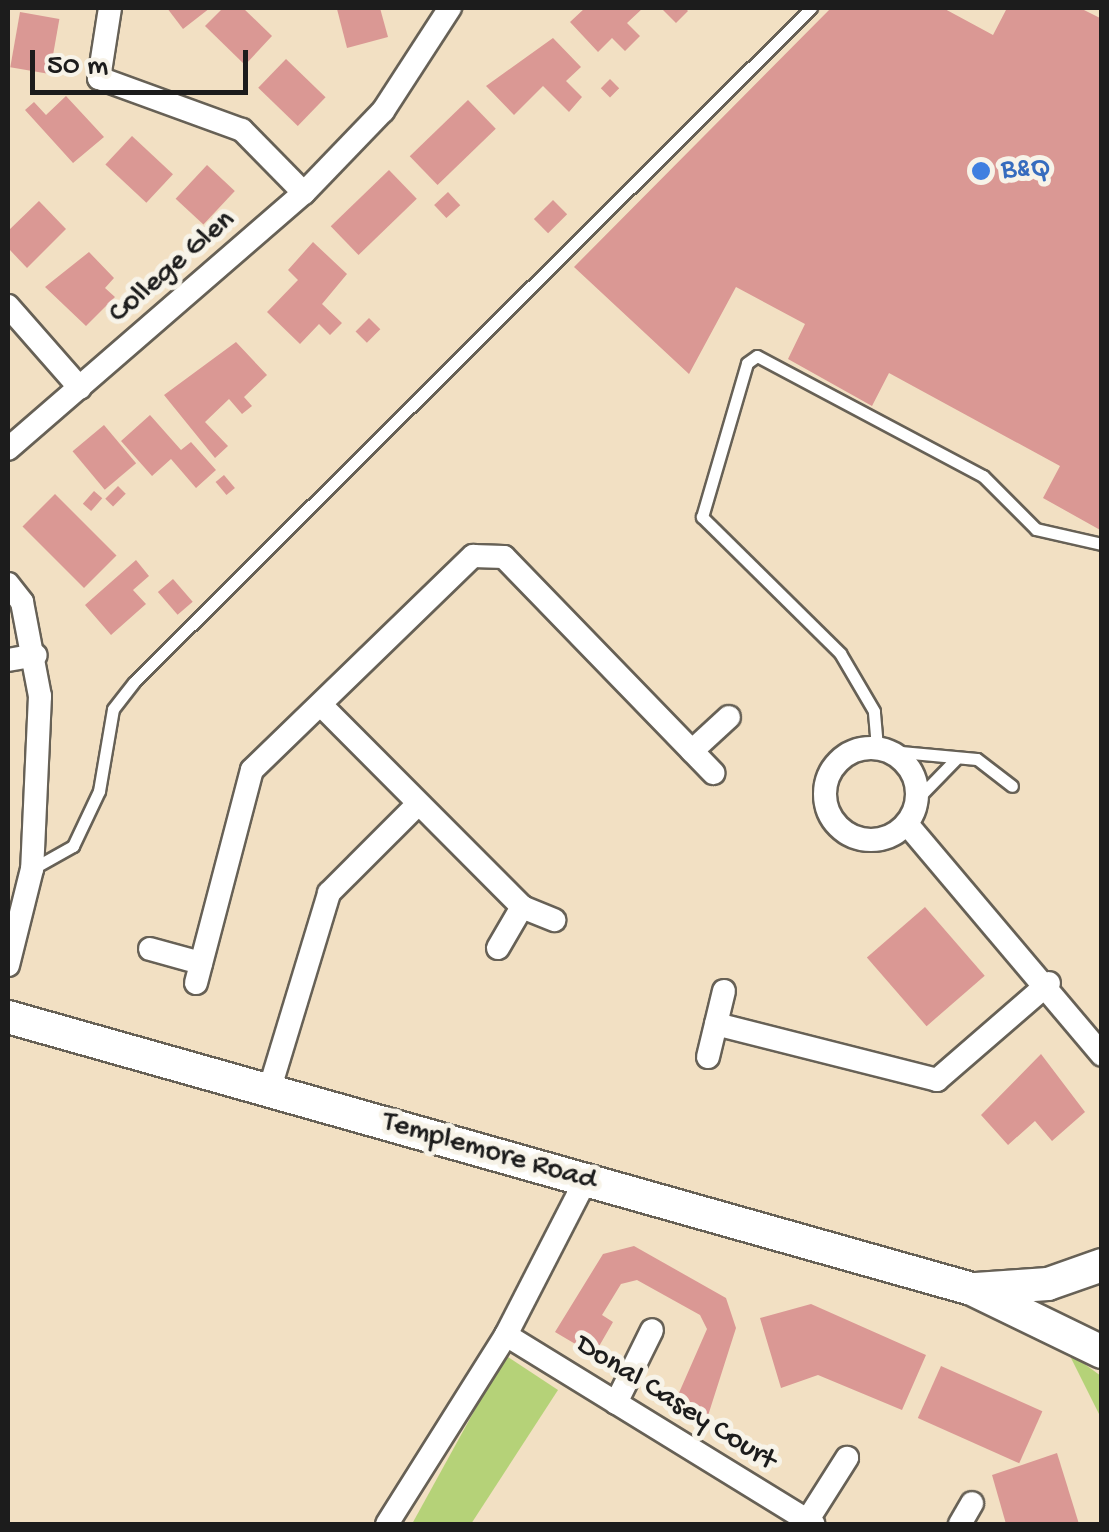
<!DOCTYPE html>
<html>
<head>
<meta charset="utf-8">
<style>
	body { margin:0 }
	#map { position:relative; width:1109px; height:1532px; overflow:hidden; background:#f2e0c3; font-family:"Gochi Hand",sans-serif }
	div>[style] { position:absolute }
	[style*='--x'] { left:calc(var(--x)*1px); top:calc(var(--y)*1px); width:calc(var(--w)*1px); rotate:calc(var(--a)*1deg) }
	.green>* { inset:0; background:#b5d278 }
	.building>* { inset:0; background:#da9894; transform-origin:0 0 }
	.roads { filter:drop-shadow(2px 0 #676156) drop-shadow(-2px 0 #676156) drop-shadow(0 2px #676156) drop-shadow(0 -2px #676156) }
	.service>* { height:11px; margin:-5.5px; padding:0 5.5px; transform-origin:5.5px; border-radius:5.5px; background:#fff }
	.minor>* { height:22px; margin:-11px; padding:0 11px; transform-origin:11px; border-radius:11px; background:#fff }
	.minor>.ring { margin:-11px; padding:0; box-sizing:content-box; background:none; border:22px solid #fff; border-radius:50% }
	.secondary>* { height:32px; margin:-16px; padding:0 16px; transform-origin:16px; border-radius:16px; background:#fff }
	.dots>* { width:28px; height:28px; translate:-50% -50%; box-sizing:border-box; border:5px solid #f7f3e8; border-radius:50% }
	span { translate:-50% -50%; white-space:nowrap; text-align:center; line-height:1.15; -webkit-text-stroke:10px #f7f3e8; paint-order:stroke }
	.shop-label { font-size:30px; color:#366cbe }
	.left { translate:0 -50%; text-align:left }
	.street-label { font-size:30px; color:#1c1c1c }
	.frame { position:absolute; inset:0; border:10px solid #1c1c1c; pointer-events:none }
	.scale { position:absolute; left:30px; top:50px; width:218px; height:45px; box-sizing:border-box; border:5px solid #1c1c1c; border-top:0; padding-left:12px; font-size:30px; line-height:35px; white-space:nowrap; color:#1c1c1c; -webkit-text-stroke:8px #f7f3e8; paint-order:stroke }
</style>
</head>
<body>
<div id="map">
	<div class="green">
		<i style="clip-path:polygon(1068px 1352px,1101px 1376px,1101px 1418px)"></i>
		<i style="clip-path:polygon(505px 1355px,558px 1390px,471px 1524px,412px 1524px)"></i>
	</div>
	<div class="building">
		<i style="clip-path:polygon(167px 8px,210px 8px,183px 29px)"></i>
		<i style="clip-path:polygon(223px 8px,243px 8px,272px 36px,245px 65px,205px 26px)"></i>
		<i style="clip-path:polygon(380px 8px,388px 37px,347px 48px,337px 9px)"></i>
		<i style="clip-path:polygon(585px 8px,643px 8px,627px 23px,640px 36px,625px 51px,612px 38px,598px 52px,570px 22px)"></i>
		<i style="clip-path:polygon(661px 8px,685px 8px,688px 11px,676px 23px)"></i>
		<i style="clip-path:polygon(831px 8px,943px 8px,993px 35px,1007px 8px,1080px 8px,1102px 19px,1102px 531px,1043px 498px,1060px 466px,889px 373px,872px 406px,788px 359px,805px 324px,736px 287px,689px 374px,574px 267px)"></i>
		<i style="left:20px;top:12px;width:40px;height:56px;rotate:10deg"></i>
		<i style="clip-path:polygon(553px 38px,581px 67px,566px 81px,582px 97px,569px 112px,543px 86px,514px 115px,486px 86px)"></i>
		<i style="left:286px;top:59px;width:55px;height:40px;rotate:44deg"></i>
		<i style="left:610px;top:79px;width:13px;height:13px;rotate:45deg"></i>
		<i style="clip-path:polygon(66px 96px,104px 137px,73px 163px,25px 110px,34px 102px,46px 115px)"></i>
		<i style="left:468px;top:100px;width:40px;height:81px;rotate:46deg"></i>
		<i style="left:132px;top:136px;width:56px;height:39px;rotate:43deg"></i>
		<i style="left:207px;top:165px;width:38px;height:46px;rotate:43deg"></i>
		<i style="left:389px;top:170px;width:40px;height:81px;rotate:46deg"></i>
		<i style="left:448px;top:192px;width:18px;height:19px;rotate:47deg"></i>
		<i style="left:553px;top:200px;width:20px;height:27px;rotate:45deg"></i>
		<i style="clip-path:polygon(39px 201px,66px 229px,27px 268px,8px 248px,8px 231px)"></i>
		<i style="clip-path:polygon(313px 242px,347px 274px,322px 304px,342px 323px,330px 335px,319px 324px,300px 344px,267px 312px,298px 280px,288px 270px)"></i>
		<i style="clip-path:polygon(89px 252px,114px 278px,105px 288px,115px 297px,86px 326px,45px 287px)"></i>
		<i style="left:369px;top:318px;width:16px;height:19px;rotate:45deg"></i>
		<i style="clip-path:polygon(236px 342px,267px 375px,244px 397px,252px 406px,242px 414px,229px 399px,205px 422px,228px 446px,215px 458px,164px 395px)"></i>
		<i style="clip-path:polygon(150px 415px,181px 450px,191px 442px,216px 470px,196px 488px,171px 459px,152px 476px,121px 441px)"></i>
		<i style="left:104px;top:425px;width:50px;height:41px;rotate:50deg"></i>
		<i style="left:224px;top:475px;width:17px;height:11px;rotate:50deg"></i>
		<i style="left:118px;top:486px;width:11px;height:18px;rotate:45deg"></i>
		<i style="left:94px;top:491px;width:11px;height:17px;rotate:41deg"></i>
		<i style="left:55px;top:494px;width:87px;height:46px;rotate:45deg"></i>
		<i style="clip-path:polygon(136px 560px,149px 576px,133px 590px,146px 604px,111px 635px,85px 605px)"></i>
		<i style="left:173px;top:579px;width:30px;height:20px;rotate:49deg"></i>
		<i style="left:925px;top:907px;width:91px;height:77px;rotate:49deg"></i>
		<i style="clip-path:polygon(1041px 1054px,1085px 1112px,1052px 1141px,1035px 1121px,1008px 1145px,981px 1115px)"></i>
		<i style="clip-path:polygon(634px 1246px,726px 1298px,736px 1328px,705px 1425px,671px 1411px,707px 1329px,700px 1315px,637px 1280px,621px 1284px,602px 1315px,613px 1322px,594px 1355px,555px 1332px,603px 1254px)"></i>
		<i style="clip-path:polygon(811px 1304px,926px 1355px,902px 1410px,818px 1375px,781px 1388px,760px 1318px)"></i>
		<i style="left:941px;top:1366px;width:111px;height:57px;rotate:24deg"></i>
		<i style="clip-path:polygon(1057px 1453px,1079px 1524px,1006px 1524px,992px 1475px)"></i>
	</div>
	<div class="roads">
		<div class="service">
			<i style="--x:877;--y:747;--w:36;--a:-95"></i>
			<i style="--x:874;--y:711;--w:67;--a:-120.4"></i>
			<i style="--x:840;--y:653;--w:194;--a:-135.4"></i>
			<i style="--x:702;--y:517;--w:160;--a:-73.7"></i>
			<i style="--x:747;--y:363;--w:12;--a:-35"></i>
			<i style="--x:757;--y:356;--w:256;--a:28"></i>
			<i style="--x:983;--y:476;--w:75;--a:45"></i>
			<i style="--x:1036;--y:529;--w:68;--a:12.8"></i>
			<i style="--x:890;--y:751;--w:87;--a:5.3"></i>
			<i style="--x:977;--y:759;--w:44;--a:37.6"></i>
			<i style="--x:918;--y:798;--w:53;--a:-45.8"></i>
			<i style="--x:32;--y:869;--w:47;--a:-29.3"></i>
			<i style="--x:73;--y:846;--w:61;--a:-64.7"></i>
			<i style="--x:99;--y:791;--w:83;--a:-80.3"></i>
			<i style="--x:113;--y:709;--w:34;--a:-52"></i>
			<i style="--x:134;--y:682;--w:955;--a:-44.87"></i>
		</div>
		<div class="minor">
			<i style="--x:110;--y:8;--w:71;--a:98.9"></i>
			<i style="--x:99;--y:78;--w:152;--a:20"></i>
			<i style="--x:242;--y:130;--w:88;--a:45.5"></i>
			<i style="--x:8;--y:306;--w:109;--a:48.7"></i>
			<i style="--x:8;--y:449;--w:391;--a:-40.9"></i>
			<i style="--x:304;--y:193;--w:114;--a:-46.1"></i>
			<i style="--x:383;--y:111;--w:123;--a:-57"></i>
			<i style="--x:8;--y:584;--w:23;--a:52"></i>
			<i style="--x:22;--y:602;--w:96;--a:79.2"></i>
			<i style="--x:40;--y:696;--w:173;--a:92.6"></i>
			<i style="--x:32;--y:869;--w:99;--a:104"></i>
			<i style="--x:8;--y:660;--w:28;--a:-10"></i>
			<i style="--x:321;--y:705;--w:285;--a:45.1"></i>
			<i style="--x:522;--y:907;--w:35;--a:22"></i>
			<i class="ring" style="left:825px;top:748px;width:70px;height:70px"></i>
			<i style="--x:692;--y:751;--w:50;--a:-42.6"></i>
			<i style="--x:907;--y:824;--w:302;--a:49.8"></i>
			<i style="--x:498;--y:948;--w:48;--a:-59.7"></i>
			<i style="--x:150;--y:949;--w:53;--a:15.4"></i>
			<i style="--x:196;--y:983;--w:220;--a:-75.3"></i>
			<i style="--x:252;--y:770;--w:308;--a:-44.1"></i>
			<i style="--x:473;--y:556;--w:31;--a:2"></i>
			<i style="--x:504;--y:557;--w:301;--a:45.9"></i>
			<i style="--x:716;--y:1024;--w:228;--a:14.2"></i>
			<i style="--x:937;--y:1080;--w:148;--a:-40.9"></i>
			<i style="--x:708;--y:1057;--w:68;--a:-76.4"></i>
			<i style="--x:269;--y:1091;--w:207;--a:-73.1"></i>
			<i style="--x:329;--y:893;--w:126;--a:-45"></i>
			<i style="--x:506;--y:1335;--w:361;--a:31.6"></i>
			<i style="--x:616;--y:1403;--w:81;--a:-63.7"></i>
			<i style="--x:807;--y:1521;--w:75;--a:-57.6"></i>
			<i style="--x:387;--y:1524;--w:223;--a:-57.8"></i>
			<i style="--x:506;--y:1335;--w:173;--a:-62.8"></i>
			<i style="--x:960;--y:1524;--w:24;--a:-60"></i>
		</div>
		<div class="secondary">
			<i style="--x:8;--y:1017;--w:1002;--a:15.76"></i>
			<i style="--x:972;--y:1289;--w:144;--a:25.9"></i>
			<i style="--x:976;--y:1289;--w:72;--a:-4"></i>
			<i style="--x:1048;--y:1284;--w:57;--a:-19.4"></i>
		</div>
	</div>
	<div class="dots">
		<i style="left:981px;top:171px;background:#3f7fe0"></i>
	</div>
	<div class="shop-label">
		<span class="left" style="left:1001px;top:171px">B&amp;Q</span>
	</div>
	<div class="street-label">
		<span style="left:173px;top:268px;rotate:-41deg">College Glen</span>
		<span style="left:489px;top:1153px;rotate:16deg">Templemore Road</span>
		<span style="left:675px;top:1404px;rotate:32deg">Donal Casey Court</span>
	</div>
	<div class="frame"></div>
	<div class="scale">50 m</div>
</div>
</body>
</html>
